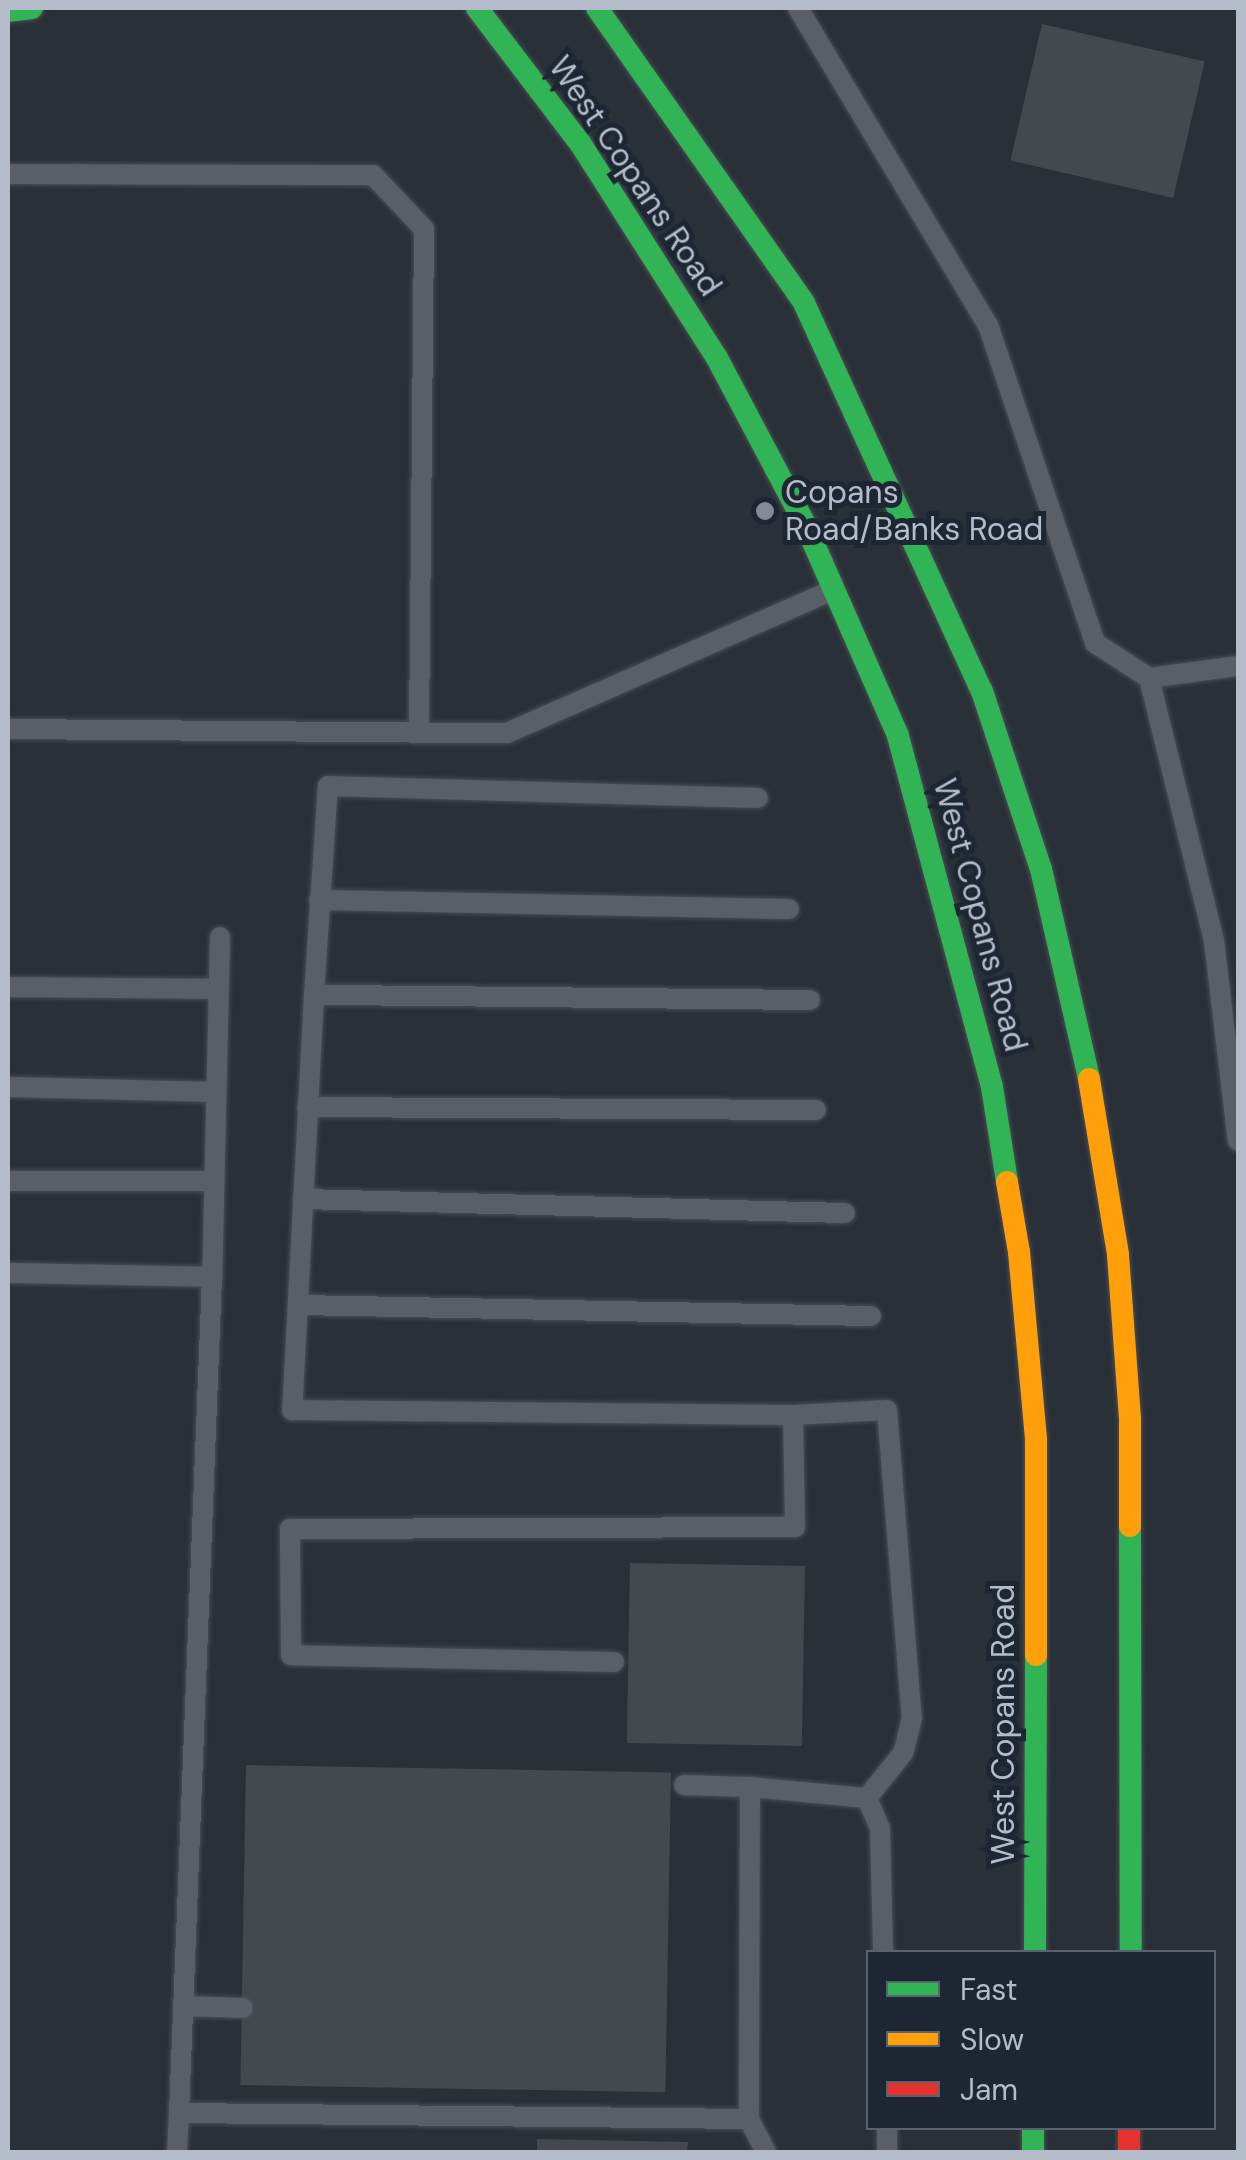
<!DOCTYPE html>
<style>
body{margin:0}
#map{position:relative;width:1246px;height:2160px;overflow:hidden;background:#2a3038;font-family:"DM Sans",sans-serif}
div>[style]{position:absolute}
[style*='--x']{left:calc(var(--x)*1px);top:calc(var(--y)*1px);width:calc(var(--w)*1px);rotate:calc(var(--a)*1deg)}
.building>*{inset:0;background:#444950;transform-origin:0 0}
.roads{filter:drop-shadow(0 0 2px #484c53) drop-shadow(0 0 2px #484c53)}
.lane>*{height:20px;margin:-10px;padding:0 10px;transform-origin:10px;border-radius:10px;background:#5a5e66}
.fast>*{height:22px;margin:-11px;padding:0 11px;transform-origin:11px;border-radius:11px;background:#30b455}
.slow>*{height:22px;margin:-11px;padding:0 11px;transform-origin:11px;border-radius:11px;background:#ff9f0a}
.jam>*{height:22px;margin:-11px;padding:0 11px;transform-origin:11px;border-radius:11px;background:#e5322d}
.dots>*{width:28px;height:28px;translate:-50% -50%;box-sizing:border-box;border:5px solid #1d2633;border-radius:50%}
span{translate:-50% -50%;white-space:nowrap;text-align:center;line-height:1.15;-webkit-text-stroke:10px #1d2633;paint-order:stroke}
.street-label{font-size:32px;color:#b4bcc9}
.poi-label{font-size:32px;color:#b4bcc9}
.left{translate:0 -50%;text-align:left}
.frame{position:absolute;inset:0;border:10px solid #b4bcc9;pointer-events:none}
.legend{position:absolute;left:866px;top:1950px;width:350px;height:180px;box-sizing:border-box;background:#1d2633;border:2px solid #59626f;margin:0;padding:12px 18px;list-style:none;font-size:30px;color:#b4bcc9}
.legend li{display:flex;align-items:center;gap:20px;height:50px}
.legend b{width:50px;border:2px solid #59626f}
</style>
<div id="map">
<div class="building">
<i style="left:1042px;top:24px;width:167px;height:140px;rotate:13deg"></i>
<i style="left:630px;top:1563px;width:175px;height:180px;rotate:1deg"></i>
<i style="left:246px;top:1765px;width:425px;height:320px;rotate:1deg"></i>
<i style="clip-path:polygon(537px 2139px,688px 2142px,687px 2152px,537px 2152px)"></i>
</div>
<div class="roads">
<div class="lane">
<i style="--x:798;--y:8;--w:370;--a:59.1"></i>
<i style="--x:988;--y:325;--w:336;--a:71.4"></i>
<i style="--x:1095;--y:643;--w:64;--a:32.9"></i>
<i style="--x:1149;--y:678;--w:90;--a:-7.7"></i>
<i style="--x:8;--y:174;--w:365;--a:0.2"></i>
<i style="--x:373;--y:175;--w:74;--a:46.6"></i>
<i style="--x:424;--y:229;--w:504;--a:90.57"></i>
<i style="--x:1149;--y:678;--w:271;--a:76.1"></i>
<i style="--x:1214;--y:941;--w:201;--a:83.2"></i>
<i style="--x:8;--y:729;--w:499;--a:0.5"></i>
<i style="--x:507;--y:733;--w:355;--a:-23.7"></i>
<i style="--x:319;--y:900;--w:470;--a:1.1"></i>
<i style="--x:220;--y:937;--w:340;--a:91.3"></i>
<i style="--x:212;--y:1277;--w:837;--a:92.26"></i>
<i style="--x:179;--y:2113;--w:570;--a:0.6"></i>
<i style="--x:749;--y:2119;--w:37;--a:63"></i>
<i style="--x:8;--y:987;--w:211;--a:0.5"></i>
<i style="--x:314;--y:995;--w:209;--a:-86.2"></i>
<i style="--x:328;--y:786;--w:430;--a:1.6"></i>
<i style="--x:810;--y:1000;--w:496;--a:-179.4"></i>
<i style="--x:314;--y:995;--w:416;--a:93"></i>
<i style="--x:292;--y:1410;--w:501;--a:0.57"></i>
<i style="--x:793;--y:1415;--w:94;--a:-3"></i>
<i style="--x:887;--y:1410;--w:309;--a:85.4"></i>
<i style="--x:912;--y:1718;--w:36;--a:104"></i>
<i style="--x:903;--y:1753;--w:58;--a:128.7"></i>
<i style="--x:8;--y:1087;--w:208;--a:1.4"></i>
<i style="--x:307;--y:1107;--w:509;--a:0.34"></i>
<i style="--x:8;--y:1181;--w:206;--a:0"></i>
<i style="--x:303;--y:1199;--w:542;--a:1.48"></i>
<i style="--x:8;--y:1273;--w:204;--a:1.1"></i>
<i style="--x:298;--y:1305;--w:573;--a:1.1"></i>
<i style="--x:614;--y:1662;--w:323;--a:-178.8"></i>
<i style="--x:291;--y:1655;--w:126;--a:-90.5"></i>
<i style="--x:290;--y:1529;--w:505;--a:-0.23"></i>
<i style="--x:795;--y:1527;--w:112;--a:-91"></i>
<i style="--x:684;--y:1785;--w:66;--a:1.7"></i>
<i style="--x:750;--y:1787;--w:332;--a:90.2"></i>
<i style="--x:750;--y:1787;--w:118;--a:5.4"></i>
<i style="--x:867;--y:1798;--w:33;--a:67"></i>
<i style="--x:880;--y:1828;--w:124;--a:88.6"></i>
<i style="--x:183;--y:2006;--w:60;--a:1.9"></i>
<i style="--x:887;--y:2128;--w:24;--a:90"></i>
<i style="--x:177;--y:2152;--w:39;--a:-87"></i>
</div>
<div class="fast">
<i style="--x:477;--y:8;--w:170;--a:52.7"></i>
<i style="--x:580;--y:143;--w:255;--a:57.5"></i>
<i style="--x:717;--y:358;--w:190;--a:62.1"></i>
<i style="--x:806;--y:526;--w:229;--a:66.3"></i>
<i style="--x:898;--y:736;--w:363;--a:75"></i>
<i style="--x:992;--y:1087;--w:96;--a:81"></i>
<i style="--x:597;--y:8;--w:360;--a:54.9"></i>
<i style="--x:804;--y:303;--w:427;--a:65.4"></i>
<i style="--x:982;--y:691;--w:188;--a:71.7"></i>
<i style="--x:1041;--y:869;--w:215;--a:77.1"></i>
<i style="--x:8;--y:11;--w:24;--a:-7"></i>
<i style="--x:1130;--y:1526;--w:426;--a:89.9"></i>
<i style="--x:1035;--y:1952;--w:297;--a:-89.8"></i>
<i style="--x:1033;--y:2128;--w:24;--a:90"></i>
</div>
<div class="slow">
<i style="--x:1089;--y:1079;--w:178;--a:80.6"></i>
<i style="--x:1118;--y:1255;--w:165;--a:85.8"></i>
<i style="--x:1130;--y:1420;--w:106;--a:90"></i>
<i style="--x:1007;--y:1182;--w:71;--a:80.3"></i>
<i style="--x:1019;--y:1252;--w:189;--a:84.8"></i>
<i style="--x:1036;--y:1440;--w:215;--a:90"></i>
</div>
<div class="jam">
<i style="--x:1129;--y:2128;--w:24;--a:90"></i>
</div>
</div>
<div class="dots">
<i style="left:765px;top:511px;background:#848b96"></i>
</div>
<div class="street-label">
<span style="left:635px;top:176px;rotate:56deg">West Copans Road</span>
<span style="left:980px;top:915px;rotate:75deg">West Copans Road</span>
<span style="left:1003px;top:1724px;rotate:-90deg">West Copans Road</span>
</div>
<div class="poi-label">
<span class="left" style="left:785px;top:511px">Copans<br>Road/Banks Road</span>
</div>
<div class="frame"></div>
<ul class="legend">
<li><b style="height:12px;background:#30b455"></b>Fast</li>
<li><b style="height:12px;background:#ff9f0a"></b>Slow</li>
<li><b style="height:12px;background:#e5322d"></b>Jam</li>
</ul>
</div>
